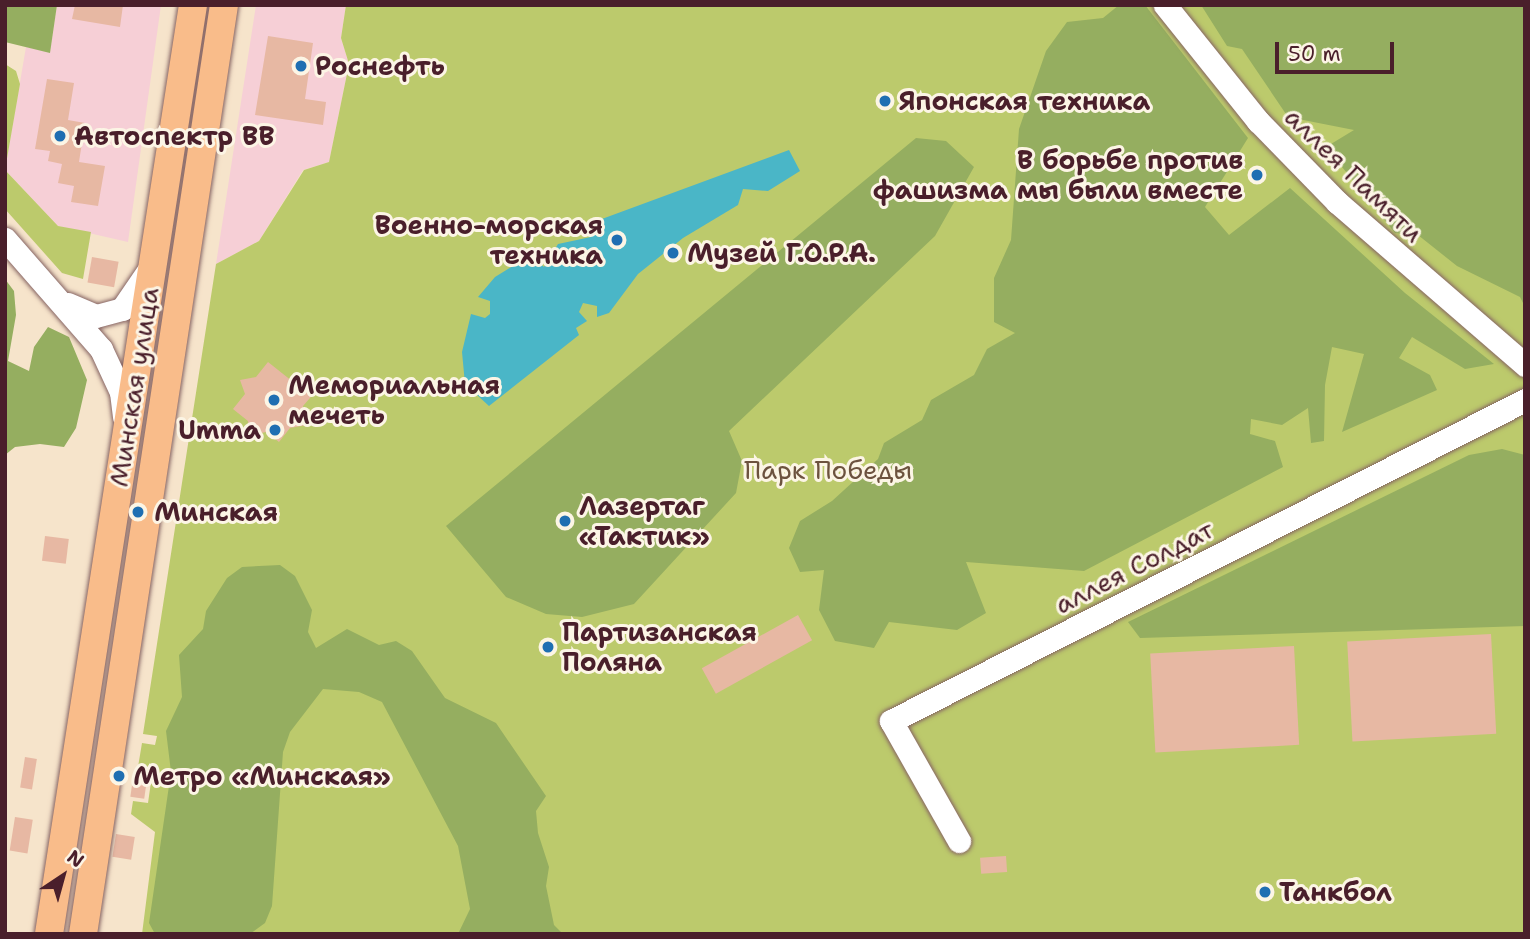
<!DOCTYPE html>
<meta charset="utf-8">
<style>
body{margin:0}
#map{position:relative;width:1530px;height:939px;overflow:hidden;background:#f6e4cb;font-family:"Shantell Sans",sans-serif}
div>[style]{position:absolute}
[style*='--x']{left:calc(var(--x)*1px);top:calc(var(--y)*1px);width:calc(var(--w)*1px);rotate:calc(var(--a)*1deg)}
.built>*{inset:0;background:#f6cfd6}
.green>*{inset:0;background:#bcca6c}
.forest>*{inset:0;background:#95ae60}
.water>*{inset:0;background:#4ab6c7}
.building>*{inset:0;background:#e7b8a3;transform-origin:0 0}
.roads{filter:drop-shadow(0 0 2px #866463) drop-shadow(0 0 2px #866463)}
.minor>*{height:23px;margin:-11.5px;padding:0 11.5px;transform-origin:11.5px;border-radius:11.5px;background:#fff}
.major>*{height:28px;margin:-14px;padding:0 14px;transform-origin:14px;border-radius:14px;background:#f9bc8a}
.dots>*{width:19px;height:19px;translate:-50% -50%;box-sizing:border-box;border:4px solid #fcf5e5;border-radius:50%}
span{translate:-50% -50%;white-space:nowrap;text-align:center;line-height:1.15;-webkit-text-stroke:6px #fcf5e5;paint-order:stroke}
.poi-label{font-size:26px;color:#4a1f2b;font-weight:700}
.left{translate:0 -50%;text-align:left}
.right{translate:-100% -50%;text-align:right}
.street-label{font-size:26px;color:#4a1f2b}
.park-label{font-size:26px;color:#6c523e}
.frame{position:absolute;inset:0;border:7px solid #4a1f2b;pointer-events:none}
.north{position:absolute;left:28px;top:841px;width:70px;height:70px;-webkit-text-stroke:5px #fcf5e5;paint-order:stroke;rotate:36deg;font-size:19px;font-weight:700;line-height:28px;text-align:center;color:#4a1f2b}
.north::after{content:'';display:block;margin:auto;width:24px;height:32px;background:#4a1f2b;clip-path:polygon(50% 0,100% 100%,50% 72%,0 100%)}
.scale{position:absolute;left:1275px;top:42px;width:119px;height:32px;box-sizing:border-box;border:4px solid #4a1f2b;border-top:0;padding-left:9px;font-size:21px;line-height:24px;white-space:nowrap;color:#4a1f2b;-webkit-text-stroke:5px #fcf5e5;paint-order:stroke}
</style>
<div id="map">
<div class="built">
<i style="clip-path:polygon(57px 5px,161px 5px,128px 242px,58px 226px,5px 170px,26px 47px,50px 52px)"></i>
<i style="clip-path:polygon(256px 5px,346px 5px,341px 38px,349px 64px,329px 162px,303px 170px,259px 241px,216px 264px)"></i>
</div>
<div class="green">
<i style="clip-path:polygon(346px 5px,1525px 5px,1525px 934px,142px 934px,155px 832px,131px 814px,133px 801px,148px 803px,152px 775px,137px 773px,142px 743px,155px 745px,157px 736px,143px 734px,216px 264px,259px 241px,304px 170px,329px 162px,349px 64px,341px 38px)"></i>
<i style="clip-path:polygon(5px 64px,16px 71px,20px 84px,5px 170px,58px 226px,91px 232px,83px 279px,62px 273px,5px 209px)"></i>
</div>
<div class="forest">
<i style="clip-path:polygon(5px 5px,57px 5px,50px 53px,5px 42px)"></i>
<i style="clip-path:polygon(1119px 5px,1145px 5px,1248px 138px,1205px 207px,1229px 235px,1290px 188px,1405px 293px,1494px 364px,1465px 369px,1412px 337px,1399px 358px,1430px 375px,1437px 390px,1342px 432px,1364px 354px,1332px 347px,1325px 385px,1324px 441px,1311px 443px,1308px 408px,1282px 425px,1251px 419px,1250px 434px,1275px 441px,1283px 467px,1084px 571px,966px 562px,986px 613px,957px 630px,889px 622px,874px 648px,835px 641px,819px 610px,824px 570px,800px 572px,789px 548px,800px 521px,832px 501px,878px 459px,884px 443px,922px 420px,931px 400px,974px 375px,987px 349px,1015px 333px,994px 322px,994px 278px,1011px 240px,1019px 129px,1046px 51px,1067px 22px,1103px 18px)"></i>
<i style="clip-path:polygon(1201px 5px,1525px 5px,1525px 307px,1520px 297px,1457px 266px,1418px 235px,1395px 233px,1326px 147px,1354px 130px,1288px 117px,1242px 49px,1227px 46px)"></i>
<i style="clip-path:polygon(916px 138px,946px 141px,974px 167px,935px 236px,729px 431px,742px 461px,736px 493px,634px 604px,582px 617px,546px 614px,506px 597px,446px 526px)"></i>
<i style="clip-path:polygon(5px 279px,14px 291px,16px 315px,8px 361px,29px 371px,34px 347px,48px 327px,69px 337px,87px 380px,76px 428px,64px 447px,40px 444px,15px 447px,5px 455px)"></i>
<i style="clip-path:polygon(1502px 449px,1525px 455px,1525px 626px,1140px 638px,1128px 622px,1469px 455px)"></i>
<i style="clip-path:polygon(280px 565px,295px 576px,312px 610px,308px 632px,316px 648px,347px 629px,379px 645px,396px 641px,412px 651px,445px 698px,496px 723px,546px 796px,536px 811px,538px 833px,549px 867px,546px 886px,554px 925px,563px 934px,458px 934px,470px 909px,458px 846px,382px 702px,359px 692px,323px 689px,290px 732px,283px 752px,272px 906px,265px 923px,250px 934px,155px 934px,149px 923px,171px 772px,166px 731px,182px 697px,179px 655px,203px 629px,206px 611px,227px 578px,242px 567px)"></i>
</div>
<div class="water">
<i style="clip-path:polygon(789px 150px,800px 171px,768px 191px,743px 189px,738px 205px,683px 238px,638px 274px,609px 313px,597px 317px,597px 306px,583px 303px,579px 312px,587px 321px,576px 328px,579px 335px,489px 406px,465px 384px,462px 352px,471px 314px,485px 318px,490px 314px,490px 301px,478px 297px,495px 277px,531px 255px,544px 267px,558px 244px,591px 237px,591px 223px)"></i>
</div>
<div class="building">
<i style="clip-path:polygon(75px 5px,123px 5px,120px 27px,72px 19px)"></i>
<i style="clip-path:polygon(268px 36px,313px 43px,305px 99px,326px 102px,323px 125px,255px 115px)"></i>
<i style="clip-path:polygon(47px 79px,74px 83px,68px 120px,85px 123px,79px 162px,105px 166px,98px 206px,71px 202px,74px 186px,58px 183px,62px 164px,48px 161px,50px 151px,35px 149px)"></i>
<i style="left:92px;top:257px;width:27px;height:26px;rotate:10deg"></i>
<i style="clip-path:polygon(268px 362px,297px 385px,316px 391px,303px 406px,307px 425px,290px 428px,279px 442px,266px 432px,249px 436px,248px 421px,233px 409px,245px 394px,240px 380px,256px 377px)"></i>
<i style="left:45px;top:536px;width:24px;height:25px;rotate:7deg"></i>
<i style="left:798px;top:615px;width:29px;height:110px;rotate:61deg"></i>
<i style="left:1491px;top:634px;width:100px;height:144px;rotate:87deg"></i>
<i style="left:1294px;top:646px;width:99px;height:144px;rotate:87deg"></i>
<i style="left:25px;top:757px;width:12px;height:31px;rotate:9deg"></i>
<i style="left:133px;top:778px;width:14px;height:19px;rotate:8deg"></i>
<i style="left:15px;top:817px;width:18px;height:34px;rotate:9deg"></i>
<i style="left:116px;top:834px;width:19px;height:23px;rotate:9deg"></i>
<i style="left:1006px;top:856px;width:16px;height:26px;rotate:86deg"></i>
</div>
<div class="roads">
<div class="minor">
<i style="--x:1165;--y:5;--w:149;--a:51.3"></i>
<i style="--x:1258;--y:121;--w:113;--a:45.7"></i>
<i style="--x:1337;--y:202;--w:249;--a:40.9"></i>
<i style="--x:5;--y:239;--w:146;--a:48.9"></i>
<i style="--x:101;--y:349;--w:47;--a:65.1"></i>
<i style="--x:121;--y:392;--w:25;--a:83"></i>
<i style="--x:68;--y:304;--w:30;--a:23"></i>
<i style="--x:96;--y:316;--w:27;--a:-15"></i>
<i style="--x:122;--y:309;--w:46;--a:-55.6"></i>
<i style="--x:959;--y:841;--w:138;--a:-119.5"></i>
<i style="--x:891;--y:721;--w:711;--a:-26.85"></i>
</div>
<div class="major">
<i style="--x:49;--y:934;--w:940;--a:-81.19"></i>
<i style="--x:83;--y:934;--w:940;--a:-81.37"></i>
</div>
</div>
<div class="dots">
<i style="left:301px;top:66px;background:#1f6fb2"></i>
<i style="left:885px;top:101px;background:#1f6fb2"></i>
<i style="left:60px;top:136px;background:#1f6fb2"></i>
<i style="left:1257px;top:175px;background:#1f6fb2"></i>
<i style="left:617px;top:240px;background:#1f6fb2"></i>
<i style="left:673px;top:253px;background:#1f6fb2"></i>
<i style="left:274px;top:400px;background:#1f6fb2"></i>
<i style="left:275px;top:430px;background:#1f6fb2"></i>
<i style="left:138px;top:512px;background:#1f6fb2"></i>
<i style="left:565px;top:521px;background:#1f6fb2"></i>
<i style="left:548px;top:647px;background:#1f6fb2"></i>
<i style="left:119px;top:776px;background:#1f6fb2"></i>
<i style="left:1265px;top:892px;background:#1f6fb2"></i>
</div>
<div class="poi-label">
<span class="left" style="left:315px;top:66px">Роснефть</span>
<span class="left" style="left:899px;top:101px">Японская техника</span>
<span class="left" style="left:74px;top:136px">Автоспектр ВВ</span>
<span class="right" style="left:1243px;top:175px">В борьбе против<br>фашизма мы были вместе</span>
<span class="right" style="left:603px;top:240px">Военно-морская<br>техника</span>
<span class="left" style="left:687px;top:253px">Музей Г.О.Р.А.</span>
<span class="left" style="left:288px;top:400px">Мемориальная<br>мечеть</span>
<span class="right" style="left:261px;top:430px">Umma</span>
<span class="left" style="left:579px;top:521px">Лазертаг<br>«Тактик»</span>
<span class="left" style="left:154px;top:512px">Минская</span>
<span class="left" style="left:562px;top:647px">Партизанская<br>Поляна</span>
<span class="left" style="left:133px;top:776px">Метро «Минская»</span>
<span class="left" style="left:1279px;top:892px">Танкбол</span>
</div>
<div class="street-label">
<span style="left:1354px;top:175px;rotate:44deg">аллея Памяти</span>
<span style="left:134px;top:387px;rotate:-81deg">Минская улица</span>
<span style="left:1134px;top:567px;rotate:-27deg">аллея Солдат</span>
</div>
<div class="park-label">
<span style="left:828px;top:470px">Парк Победы</span>
</div>
<div class="frame"></div>
<div class="north">N</div>
<div class="scale">50 m</div>
</div>
